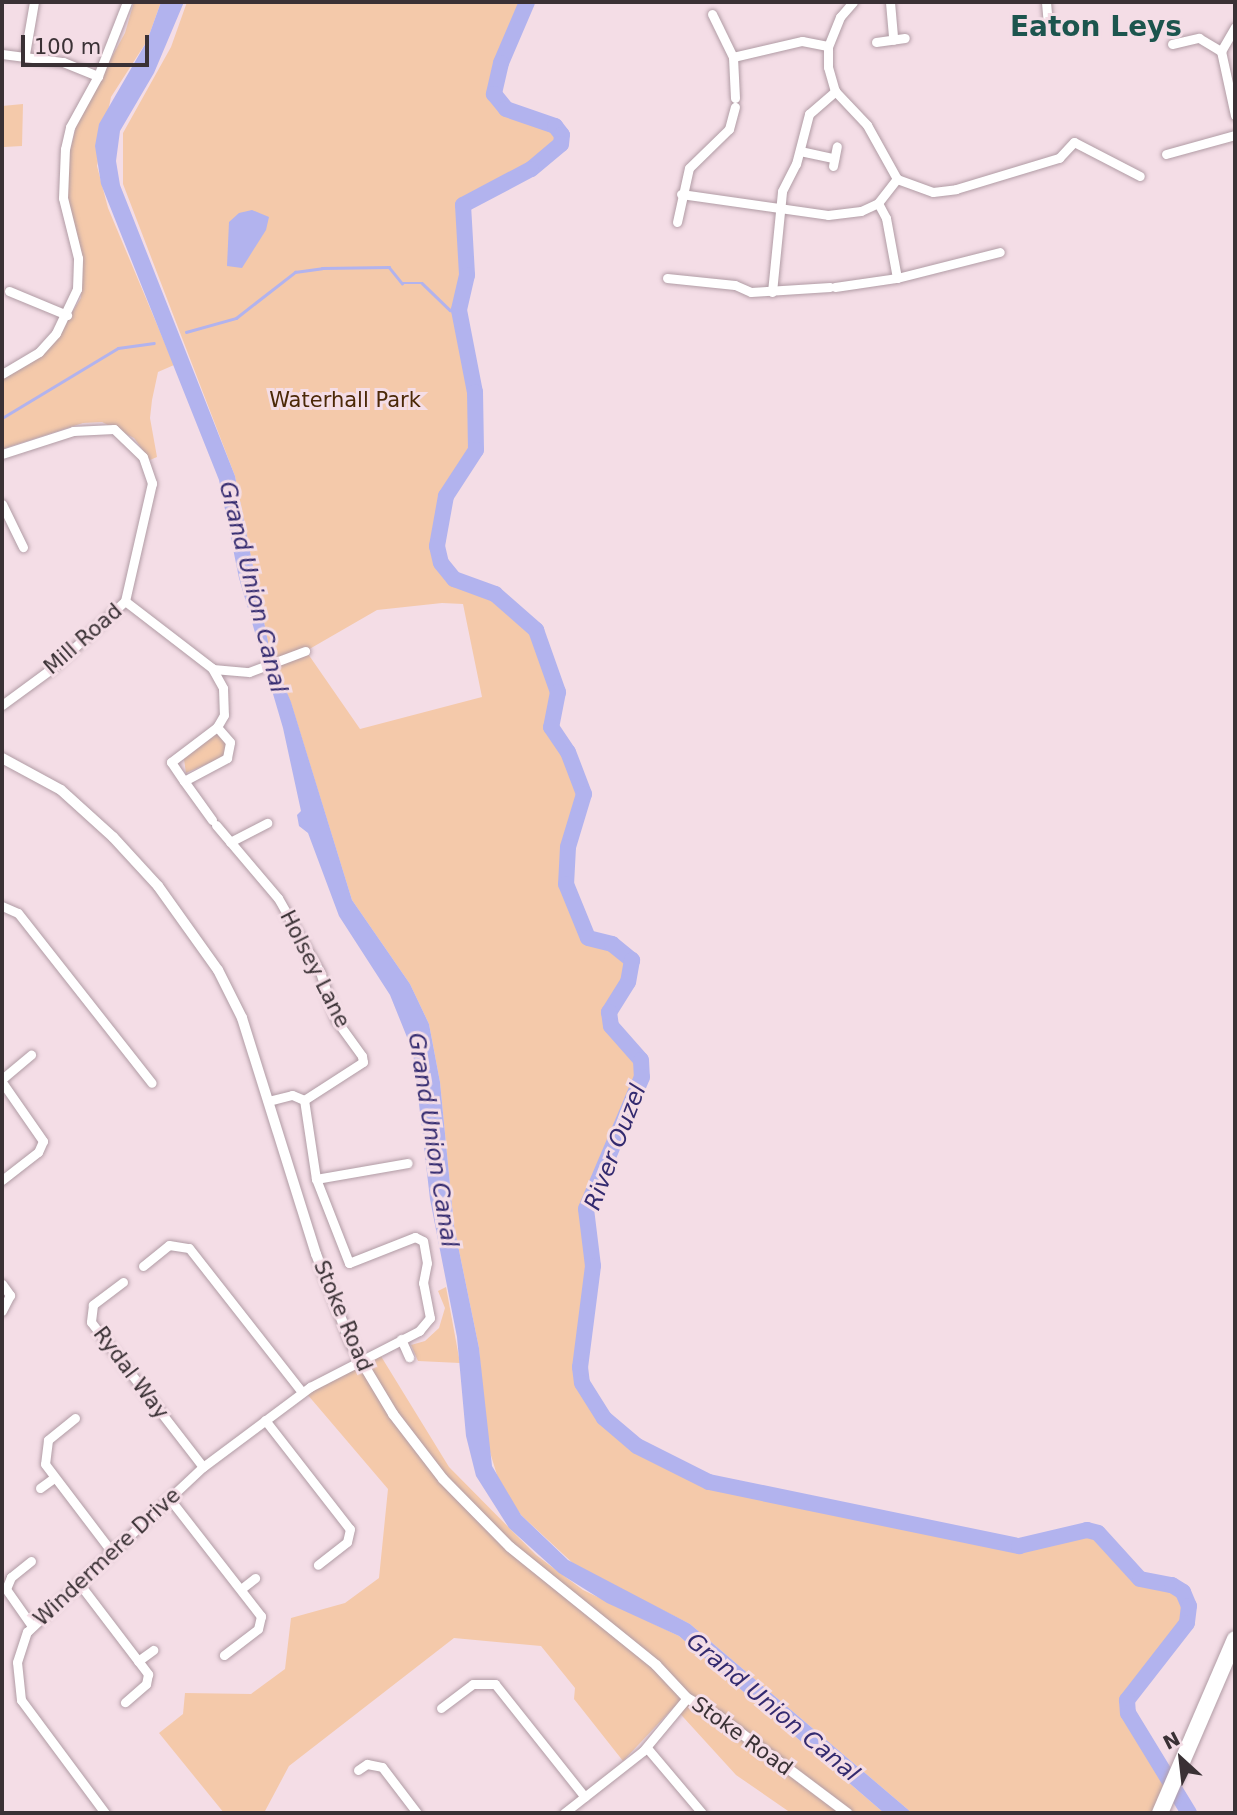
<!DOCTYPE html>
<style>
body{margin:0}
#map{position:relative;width:1237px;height:1815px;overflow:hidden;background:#f4dde6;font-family:"DejaVu Sans",sans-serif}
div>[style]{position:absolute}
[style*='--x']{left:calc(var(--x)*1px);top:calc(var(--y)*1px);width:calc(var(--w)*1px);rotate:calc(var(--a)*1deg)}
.green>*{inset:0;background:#f4c9aa}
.water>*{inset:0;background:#b2b3ee}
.stream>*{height:2.5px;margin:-1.25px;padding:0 1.25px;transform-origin:1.25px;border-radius:1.25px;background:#b2b3ee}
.river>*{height:16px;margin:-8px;padding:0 8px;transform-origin:8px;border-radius:8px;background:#b2b3ee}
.roads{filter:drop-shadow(0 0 2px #b19ca5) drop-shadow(0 0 2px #b19ca5)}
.minor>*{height:9px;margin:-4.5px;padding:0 4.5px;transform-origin:4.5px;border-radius:4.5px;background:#fff}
.tertiary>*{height:10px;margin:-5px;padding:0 5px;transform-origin:5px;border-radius:5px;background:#fff}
.trunk>*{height:16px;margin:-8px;padding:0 8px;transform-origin:8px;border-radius:8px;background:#fff}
span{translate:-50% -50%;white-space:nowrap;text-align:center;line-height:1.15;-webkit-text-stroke:6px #f4dde6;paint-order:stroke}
.park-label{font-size:21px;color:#4b2807}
.street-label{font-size:21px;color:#3a3135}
.water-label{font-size:23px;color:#332a6f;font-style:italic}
.district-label{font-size:28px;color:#1c554e;font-weight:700}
.frame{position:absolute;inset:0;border:4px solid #3a3135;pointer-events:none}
.north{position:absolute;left:1146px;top:1724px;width:70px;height:70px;-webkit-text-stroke:5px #f4dde6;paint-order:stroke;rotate:333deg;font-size:19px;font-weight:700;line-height:28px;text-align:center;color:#3a3135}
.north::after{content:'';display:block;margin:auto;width:24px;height:32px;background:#3a3135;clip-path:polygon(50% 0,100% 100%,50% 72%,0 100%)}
.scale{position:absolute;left:21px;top:35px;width:128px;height:32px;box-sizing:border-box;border:4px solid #3a3135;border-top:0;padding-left:9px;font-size:21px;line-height:24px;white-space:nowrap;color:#3a3135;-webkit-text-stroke:5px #f4dde6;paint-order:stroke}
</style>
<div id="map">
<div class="green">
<i style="clip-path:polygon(134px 2px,161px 2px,147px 41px,111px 97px,97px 166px,108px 208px,174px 365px,158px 372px,152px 400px,150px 418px,157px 457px,150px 460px,134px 438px,102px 422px,83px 423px,2px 449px,2px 378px,60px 332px,81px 298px,82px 254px,67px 194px,68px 159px,78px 119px,125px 33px)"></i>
<i style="clip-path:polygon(evenodd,187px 2px,527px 2px,501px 63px,494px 94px,506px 109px,555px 126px,562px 135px,561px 144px,531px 169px,463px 205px,467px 275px,459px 310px,475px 392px,476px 450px,446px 496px,437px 546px,441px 563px,454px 579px,495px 594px,536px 630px,558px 692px,551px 727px,568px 752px,584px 794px,568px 847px,566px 884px,588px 938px,612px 944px,632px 960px,628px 982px,609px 1012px,611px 1026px,641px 1060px,642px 1077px,586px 1209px,593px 1266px,580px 1367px,592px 1404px,637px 1446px,709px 1482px,1019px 1546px,1087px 1530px,1098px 1533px,1140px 1579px,1172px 1585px,1183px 1592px,1189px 1606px,1187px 1623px,1127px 1700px,1134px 1729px,1170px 1792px,1160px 1813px,912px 1813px,690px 1624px,577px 1567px,521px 1515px,500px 1485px,486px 1439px,479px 1348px,454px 1226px,440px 1082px,429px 1024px,410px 984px,352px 900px,291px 703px,270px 652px,235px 476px,123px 184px,123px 133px,171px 47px,187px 2px,442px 603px,463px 604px,482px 697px,360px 729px,306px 651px,377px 610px,442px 603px)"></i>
<i style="clip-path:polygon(23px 104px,22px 146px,4px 147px,2px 106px)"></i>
<i style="clip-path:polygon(218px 733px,227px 745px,225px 756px,186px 773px,184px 759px)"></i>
<i style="clip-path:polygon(446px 1287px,460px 1363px,418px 1361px,411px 1345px,425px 1341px,439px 1328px,445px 1308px,438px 1291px)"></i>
<i style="clip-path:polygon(379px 1353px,449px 1467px,536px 1555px,583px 1590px,679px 1636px,884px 1813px,791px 1813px,736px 1775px,674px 1707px,623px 1761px,574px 1699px,575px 1688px,541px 1646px,454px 1638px,289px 1766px,264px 1813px,224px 1813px,159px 1733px,183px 1714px,185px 1693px,251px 1694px,285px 1669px,291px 1618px,345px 1603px,379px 1578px,388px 1489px,307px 1394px)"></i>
</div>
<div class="water">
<i style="clip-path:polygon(161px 2px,184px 2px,154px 73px,120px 131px,116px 161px,120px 185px,235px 476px,270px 652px,291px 702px,352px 900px,410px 984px,429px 1024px,440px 1082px,454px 1226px,479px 1348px,492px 1466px,521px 1515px,568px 1560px,690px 1624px,912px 1813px,884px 1813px,679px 1636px,607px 1603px,559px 1573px,509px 1528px,476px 1476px,466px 1436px,457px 1337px,430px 1199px,413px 1052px,390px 995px,339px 916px,308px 833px,299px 826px,297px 815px,301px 811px,283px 728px,239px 578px,219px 480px,101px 184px,95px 146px,99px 124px,147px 41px)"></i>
<i style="clip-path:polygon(252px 210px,269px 217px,266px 230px,242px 268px,227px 266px,229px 222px,239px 213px)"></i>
</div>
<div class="stream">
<i style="--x:186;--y:332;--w:52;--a:-15.6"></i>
<i style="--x:236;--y:318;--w:75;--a:-37.9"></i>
<i style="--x:295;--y:272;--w:27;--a:-8"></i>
<i style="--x:322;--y:268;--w:67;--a:-0.9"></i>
<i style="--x:389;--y:267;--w:21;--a:51"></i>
<i style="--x:402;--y:283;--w:20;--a:0"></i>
<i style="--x:422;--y:283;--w:39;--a:44"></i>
<i style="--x:450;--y:310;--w:13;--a:-29"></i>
<i style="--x:2;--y:418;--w:135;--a:-31.1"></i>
<i style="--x:118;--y:348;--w:36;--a:-8"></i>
</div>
<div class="river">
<i style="--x:527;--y:2;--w:66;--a:113.1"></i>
<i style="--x:501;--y:63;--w:32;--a:103"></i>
<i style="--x:494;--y:94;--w:19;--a:51"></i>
<i style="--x:506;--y:109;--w:52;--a:19.1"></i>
<i style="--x:555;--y:126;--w:11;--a:52"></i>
<i style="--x:562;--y:135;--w:9;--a:96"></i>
<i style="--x:561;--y:144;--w:39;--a:140"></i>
<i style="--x:531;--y:169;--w:77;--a:152.1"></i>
<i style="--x:463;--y:205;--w:70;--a:86.7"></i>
<i style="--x:467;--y:275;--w:36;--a:103"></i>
<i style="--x:459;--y:310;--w:84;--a:79"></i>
<i style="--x:475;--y:392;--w:58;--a:89"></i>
<i style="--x:476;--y:450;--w:55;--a:123.1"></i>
<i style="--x:446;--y:496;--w:51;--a:100.2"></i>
<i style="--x:437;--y:546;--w:17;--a:77"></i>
<i style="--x:441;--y:563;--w:21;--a:51"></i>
<i style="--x:454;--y:579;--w:44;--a:20.1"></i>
<i style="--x:495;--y:594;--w:55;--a:41.3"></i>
<i style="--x:536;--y:630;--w:66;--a:70.5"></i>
<i style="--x:558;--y:692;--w:36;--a:101"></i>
<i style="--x:551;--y:727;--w:30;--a:56"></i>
<i style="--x:568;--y:752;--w:45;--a:69.1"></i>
<i style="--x:584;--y:794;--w:55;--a:106.8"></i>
<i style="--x:568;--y:847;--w:37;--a:93"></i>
<i style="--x:566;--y:884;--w:58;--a:67.8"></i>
<i style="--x:588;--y:938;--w:25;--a:14"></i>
<i style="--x:612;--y:944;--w:26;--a:39"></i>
<i style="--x:632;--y:960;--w:22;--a:100"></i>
<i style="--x:628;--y:982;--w:36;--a:122"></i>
<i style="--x:609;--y:1012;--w:14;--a:82"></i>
<i style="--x:611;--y:1026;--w:45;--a:48.6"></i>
<i style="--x:641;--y:1060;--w:17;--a:87"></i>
<i style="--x:642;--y:1077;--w:143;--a:113"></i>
<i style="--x:586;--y:1209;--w:57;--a:83"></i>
<i style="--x:593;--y:1266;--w:102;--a:97.3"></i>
<i style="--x:580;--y:1367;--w:16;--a:83"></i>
<i style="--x:582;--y:1383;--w:41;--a:57.8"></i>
<i style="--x:604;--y:1418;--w:43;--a:40.3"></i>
<i style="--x:637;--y:1446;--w:80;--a:26.6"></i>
<i style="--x:709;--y:1482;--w:317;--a:11.7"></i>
<i style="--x:1019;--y:1546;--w:70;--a:-13.2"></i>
<i style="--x:1087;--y:1530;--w:11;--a:15"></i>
<i style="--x:1098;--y:1533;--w:62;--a:47.6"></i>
<i style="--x:1140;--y:1579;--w:33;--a:11"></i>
<i style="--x:1172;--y:1585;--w:13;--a:32"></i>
<i style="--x:1183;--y:1592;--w:15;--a:67"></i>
<i style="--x:1189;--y:1606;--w:17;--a:97"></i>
<i style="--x:1187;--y:1623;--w:98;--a:127.9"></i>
<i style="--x:1127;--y:1700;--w:13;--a:86"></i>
<i style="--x:1128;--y:1713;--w:117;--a:58.6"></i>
</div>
<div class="roads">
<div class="minor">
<i style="--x:853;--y:2;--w:20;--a:131"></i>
<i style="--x:840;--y:17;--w:31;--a:112"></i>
<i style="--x:828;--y:46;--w:21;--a:90"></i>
<i style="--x:828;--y:67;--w:25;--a:74"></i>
<i style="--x:835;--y:91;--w:47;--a:46.7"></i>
<i style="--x:867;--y:125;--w:62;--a:60.9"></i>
<i style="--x:897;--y:179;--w:38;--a:20"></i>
<i style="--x:933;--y:192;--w:23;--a:-7"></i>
<i style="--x:956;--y:189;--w:108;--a:-16.8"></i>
<i style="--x:1059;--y:158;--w:22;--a:-47"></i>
<i style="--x:1074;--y:142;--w:74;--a:27.3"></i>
<i style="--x:890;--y:2;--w:38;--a:85"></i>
<i style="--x:1046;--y:2;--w:25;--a:85"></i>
<i style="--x:712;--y:14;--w:48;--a:64"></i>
<i style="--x:733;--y:57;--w:41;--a:87.2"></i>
<i style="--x:1235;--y:27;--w:28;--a:120"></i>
<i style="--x:1221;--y:51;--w:66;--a:77.7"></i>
<i style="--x:876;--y:42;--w:29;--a:-8"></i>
<i style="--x:1172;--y:44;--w:28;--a:-13"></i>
<i style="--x:1199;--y:38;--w:26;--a:31"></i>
<i style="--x:2;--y:54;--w:62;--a:7.5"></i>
<i style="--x:63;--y:62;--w:38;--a:22"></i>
<i style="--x:25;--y:54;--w:53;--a:-80.2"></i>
<i style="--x:733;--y:57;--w:71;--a:-13.1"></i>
<i style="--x:802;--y:41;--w:26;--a:11"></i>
<i style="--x:800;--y:151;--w:35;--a:12"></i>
<i style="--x:1166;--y:154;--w:72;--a:-15.4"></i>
<i style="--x:833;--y:166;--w:20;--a:-79"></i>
<i style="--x:681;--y:194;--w:148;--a:8.1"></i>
<i style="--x:828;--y:215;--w:33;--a:-7"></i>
<i style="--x:861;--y:211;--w:19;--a:-25"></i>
<i style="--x:878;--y:203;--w:31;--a:-52"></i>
<i style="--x:878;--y:203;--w:17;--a:62"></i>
<i style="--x:886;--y:218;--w:61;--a:79.6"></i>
<i style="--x:897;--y:278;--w:106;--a:-14.2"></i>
<i style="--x:677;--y:222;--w:55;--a:-77.5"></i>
<i style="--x:689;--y:168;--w:56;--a:-44.3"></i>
<i style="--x:729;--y:129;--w:23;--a:-75"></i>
<i style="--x:667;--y:278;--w:68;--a:5.9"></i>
<i style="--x:735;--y:285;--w:17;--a:24"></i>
<i style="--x:751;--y:292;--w:79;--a:-3.6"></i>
<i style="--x:835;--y:287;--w:63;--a:-8.3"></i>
<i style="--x:9;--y:291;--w:63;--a:22.5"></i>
<i style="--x:772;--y:292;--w:101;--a:-84.3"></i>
<i style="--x:782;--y:191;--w:30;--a:-63"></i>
<i style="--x:796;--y:164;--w:52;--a:-75.4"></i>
<i style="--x:809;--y:114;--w:35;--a:-41"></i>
<i style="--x:2;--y:374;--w:43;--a:-30.7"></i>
<i style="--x:39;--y:352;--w:25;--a:-48"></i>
<i style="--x:56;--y:333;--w:49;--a:-64.5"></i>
<i style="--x:77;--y:289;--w:31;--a:-88"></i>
<i style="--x:78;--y:258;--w:62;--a:-104"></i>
<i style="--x:63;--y:198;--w:49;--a:-87.7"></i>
<i style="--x:65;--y:149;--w:23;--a:-77"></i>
<i style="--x:70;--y:127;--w:58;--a:-61.2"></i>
<i style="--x:98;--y:76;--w:79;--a:-68.6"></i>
<i style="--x:2;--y:454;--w:75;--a:-17.9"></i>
<i style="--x:73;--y:431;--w:41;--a:-2.8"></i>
<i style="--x:114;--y:429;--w:40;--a:44"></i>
<i style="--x:143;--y:457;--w:28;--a:71"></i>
<i style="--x:152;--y:483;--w:121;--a:102.9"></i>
<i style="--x:125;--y:601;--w:100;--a:137.4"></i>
<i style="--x:51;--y:669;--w:61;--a:143.7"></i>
<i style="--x:2;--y:504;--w:48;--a:64"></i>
<i style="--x:125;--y:601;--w:110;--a:37.6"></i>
<i style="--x:212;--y:668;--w:23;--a:61"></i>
<i style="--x:223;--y:688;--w:27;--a:88"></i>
<i style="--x:224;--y:715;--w:14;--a:120"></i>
<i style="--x:217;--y:727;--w:58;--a:142.7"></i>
<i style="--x:171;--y:762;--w:23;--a:56"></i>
<i style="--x:184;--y:781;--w:49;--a:-28.1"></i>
<i style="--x:227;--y:758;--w:16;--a:-79"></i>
<i style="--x:230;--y:742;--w:20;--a:-131"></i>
<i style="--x:213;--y:669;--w:36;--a:5"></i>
<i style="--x:249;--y:672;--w:60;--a:-20.6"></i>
<i style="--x:184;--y:781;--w:48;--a:54.3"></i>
<i style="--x:216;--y:825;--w:96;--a:49.7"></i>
<i style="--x:278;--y:898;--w:85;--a:60.4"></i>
<i style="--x:320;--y:972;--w:51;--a:71.6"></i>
<i style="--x:336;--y:1020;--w:44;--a:54.2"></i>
<i style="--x:362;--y:1056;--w:6;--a:81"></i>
<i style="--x:363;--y:1062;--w:70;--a:147.2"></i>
<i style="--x:230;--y:842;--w:42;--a:-27.2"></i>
<i style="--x:2;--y:906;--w:17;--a:24"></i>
<i style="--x:18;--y:913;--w:216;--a:51.8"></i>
<i style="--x:2;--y:1079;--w:38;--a:-40"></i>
<i style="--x:2;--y:1082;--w:72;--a:55.2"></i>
<i style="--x:43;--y:1141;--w:12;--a:114"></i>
<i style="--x:38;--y:1152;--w:46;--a:142.1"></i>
<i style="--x:316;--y:1179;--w:93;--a:-9.9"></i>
<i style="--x:143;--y:1266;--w:33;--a:-39"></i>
<i style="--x:169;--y:1245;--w:20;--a:9"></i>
<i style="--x:189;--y:1248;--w:183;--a:51.9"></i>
<i style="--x:123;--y:1282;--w:38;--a:143"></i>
<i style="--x:93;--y:1305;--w:17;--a:97"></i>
<i style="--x:91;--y:1322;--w:183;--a:52.3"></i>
<i style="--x:2;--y:1284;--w:14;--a:54"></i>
<i style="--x:10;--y:1295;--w:18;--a:117"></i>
<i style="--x:401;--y:1339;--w:20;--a:66"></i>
<i style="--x:75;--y:1418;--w:35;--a:141"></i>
<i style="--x:48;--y:1440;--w:24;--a:97"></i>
<i style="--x:45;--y:1464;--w:109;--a:52.8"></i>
<i style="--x:265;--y:1420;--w:138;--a:52.1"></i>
<i style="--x:350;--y:1529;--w:13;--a:103"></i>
<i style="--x:347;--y:1542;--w:37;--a:142"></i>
<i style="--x:40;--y:1488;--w:17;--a:-36"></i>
<i style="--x:169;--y:1498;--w:150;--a:52.1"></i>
<i style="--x:261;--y:1616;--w:13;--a:103"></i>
<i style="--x:258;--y:1629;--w:43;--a:142.6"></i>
<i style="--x:31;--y:1561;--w:26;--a:141"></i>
<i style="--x:11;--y:1577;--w:13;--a:113"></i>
<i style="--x:6;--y:1589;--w:45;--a:54.9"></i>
<i style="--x:78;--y:1582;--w:116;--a:52.7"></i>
<i style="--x:148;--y:1674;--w:10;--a:101"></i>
<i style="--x:146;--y:1684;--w:28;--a:139"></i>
<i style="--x:241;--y:1589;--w:18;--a:-38"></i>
<i style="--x:138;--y:1661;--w:19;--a:-36"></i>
<i style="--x:441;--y:1708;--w:40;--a:-37"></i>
<i style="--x:473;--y:1684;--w:22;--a:0"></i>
<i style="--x:495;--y:1684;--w:144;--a:51.5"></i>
<i style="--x:647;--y:1748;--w:85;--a:49.8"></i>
<i style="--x:358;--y:1770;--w:11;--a:-34"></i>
<i style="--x:367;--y:1764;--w:15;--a:11"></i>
<i style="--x:382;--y:1767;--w:58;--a:52.7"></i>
<i style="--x:105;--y:1813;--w:141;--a:-126.6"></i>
<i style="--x:21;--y:1700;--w:38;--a:-96"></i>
<i style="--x:17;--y:1662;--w:32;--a:-72"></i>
<i style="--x:27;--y:1632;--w:241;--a:-43.2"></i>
<i style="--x:203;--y:1467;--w:134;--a:-36.8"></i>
<i style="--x:310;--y:1387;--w:123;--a:-27.2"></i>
<i style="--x:419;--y:1331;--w:17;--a:-50"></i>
<i style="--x:430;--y:1318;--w:36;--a:-101"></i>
<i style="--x:423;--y:1283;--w:20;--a:-79"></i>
<i style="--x:427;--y:1263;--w:22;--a:-100"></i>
<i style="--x:423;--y:1241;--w:9;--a:-153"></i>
<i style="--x:415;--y:1237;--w:71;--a:158.5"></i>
<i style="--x:349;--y:1263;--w:90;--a:-111.4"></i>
<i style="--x:316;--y:1179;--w:80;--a:-98.6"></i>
<i style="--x:304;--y:1100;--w:13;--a:-157"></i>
<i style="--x:292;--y:1095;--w:25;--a:166"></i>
<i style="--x:564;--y:1813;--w:100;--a:-38.1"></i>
<i style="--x:643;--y:1751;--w:69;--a:-50.3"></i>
</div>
<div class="tertiary">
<i style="--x:2;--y:758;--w:67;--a:28.5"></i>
<i style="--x:61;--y:790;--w:70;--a:42.1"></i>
<i style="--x:113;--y:837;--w:67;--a:47.4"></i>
<i style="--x:158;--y:886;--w:103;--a:54.5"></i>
<i style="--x:218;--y:970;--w:54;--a:63.4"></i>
<i style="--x:242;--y:1018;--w:247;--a:72.6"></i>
<i style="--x:316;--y:1254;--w:97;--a:68.7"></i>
<i style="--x:351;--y:1344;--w:82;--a:59"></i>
<i style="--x:393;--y:1414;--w:82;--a:52.4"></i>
<i style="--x:443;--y:1479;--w:95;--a:45.4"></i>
<i style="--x:510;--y:1547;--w:188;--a:38.9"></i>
<i style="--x:656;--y:1665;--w:45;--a:46.8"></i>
<i style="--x:687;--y:1698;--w:34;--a:30"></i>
<i style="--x:717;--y:1715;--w:163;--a:37"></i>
</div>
<div class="trunk">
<i style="--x:1160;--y:1813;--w:189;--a:-66.7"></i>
</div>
</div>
<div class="park-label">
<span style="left:345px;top:400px">Waterhall Park</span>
</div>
<div class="street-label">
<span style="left:83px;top:639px;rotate:-41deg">Mill Road</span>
<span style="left:315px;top:969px;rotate:63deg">Holsey Lane</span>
<span style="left:343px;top:1316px;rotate:67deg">Stoke Road</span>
<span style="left:131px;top:1373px;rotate:53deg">Rydal Way</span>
<span style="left:107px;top:1557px;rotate:-43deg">Windermere Drive</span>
<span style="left:742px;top:1736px;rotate:36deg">Stoke Road</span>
</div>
<div class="water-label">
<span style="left:253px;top:587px;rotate:76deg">Grand Union Canal</span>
<span style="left:433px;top:1140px;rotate:81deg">Grand Union Canal</span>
<span style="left:615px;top:1147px;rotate:-69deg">River Ouzel</span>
<span style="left:773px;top:1707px;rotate:40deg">Grand Union Canal</span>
</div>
<div class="district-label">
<span style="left:1096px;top:27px">Eaton Leys</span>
</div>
<div class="frame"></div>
<div class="north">N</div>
<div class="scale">100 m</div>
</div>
